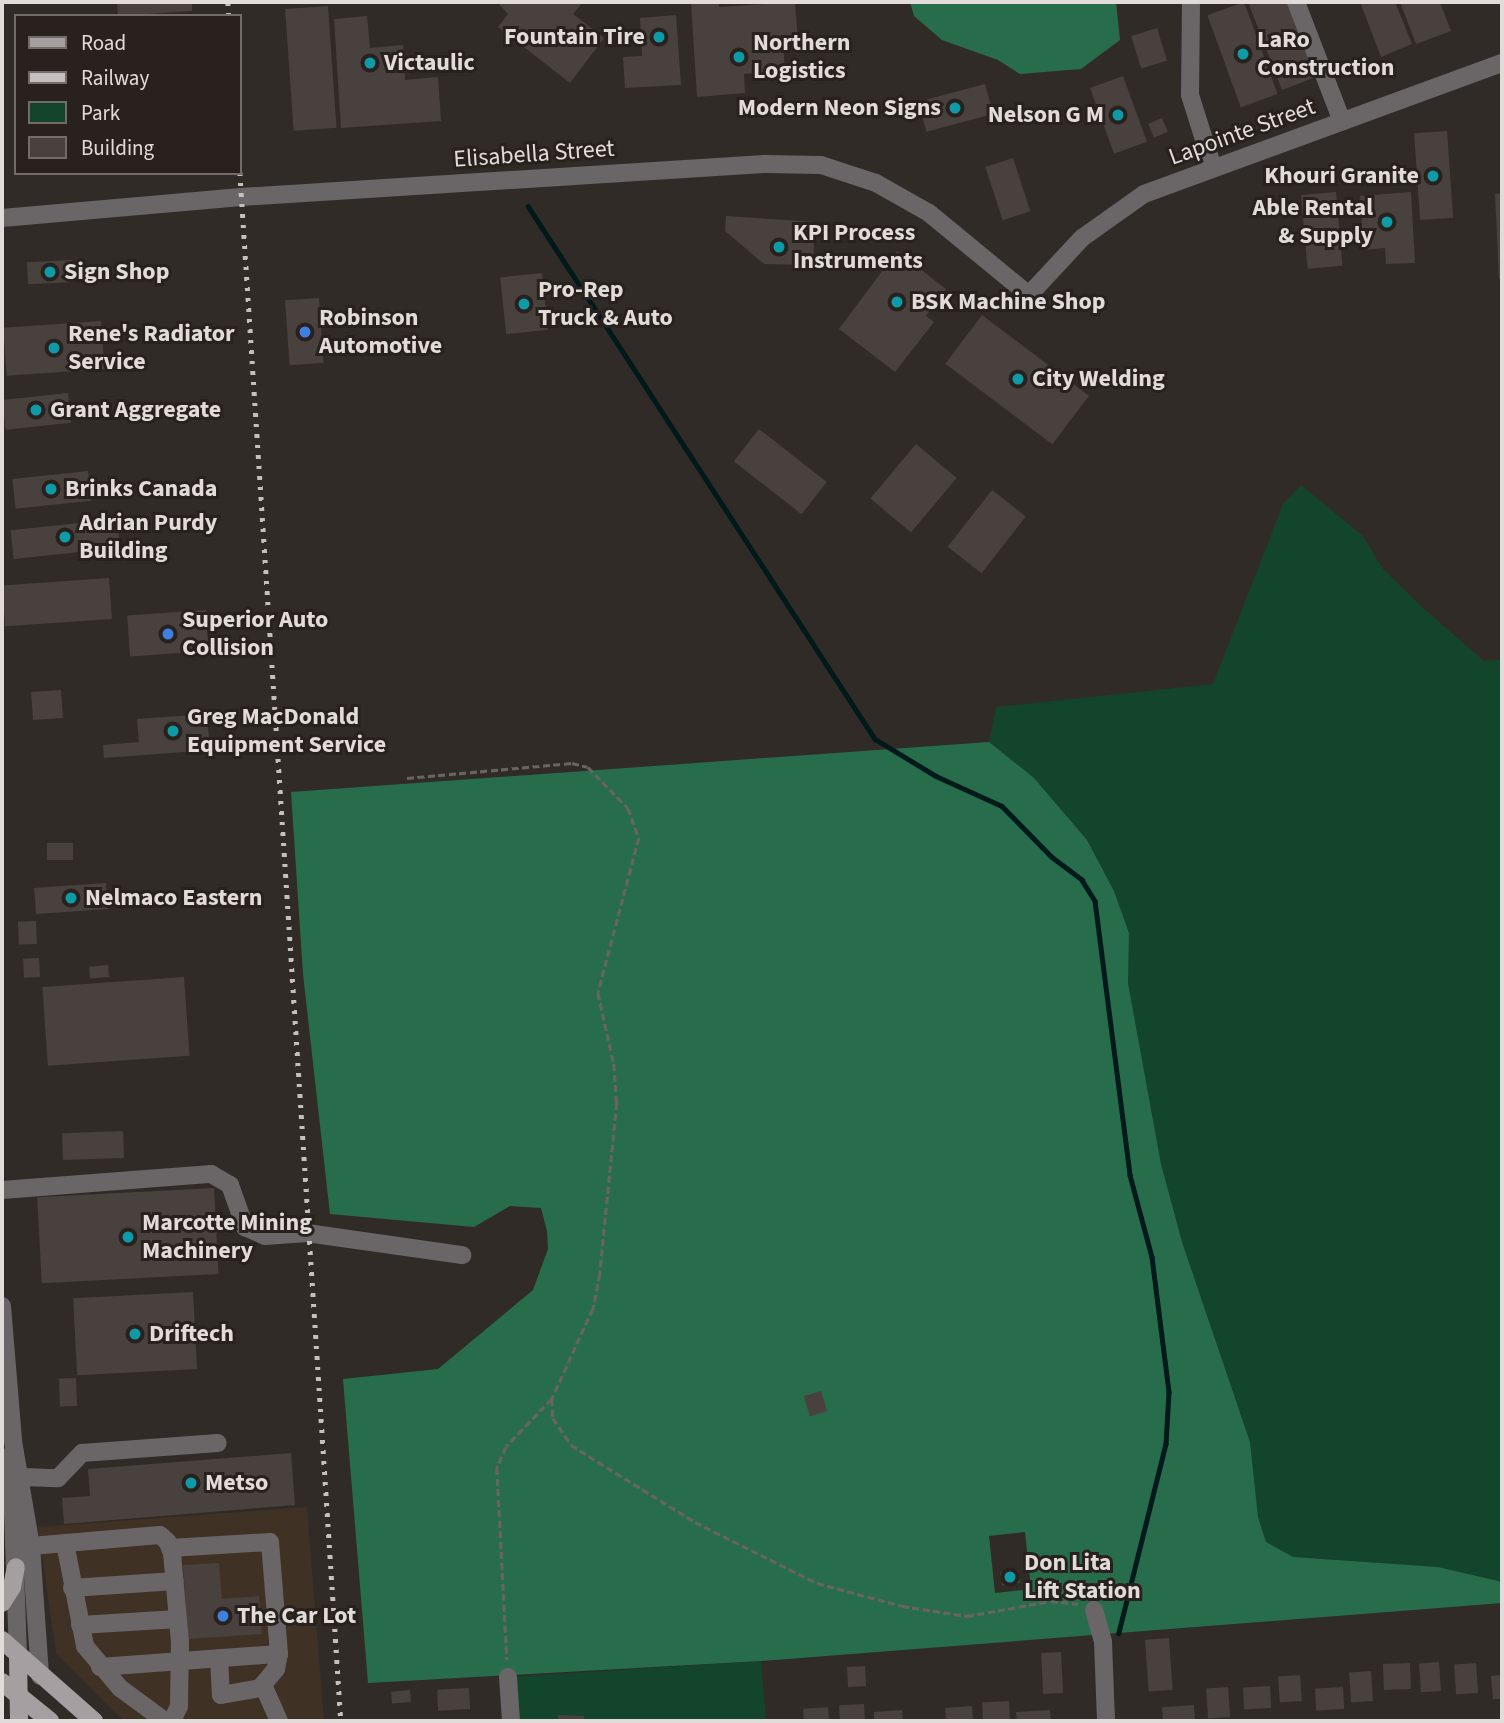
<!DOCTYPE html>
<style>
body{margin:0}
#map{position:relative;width:1504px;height:1723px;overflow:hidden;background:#312b27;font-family:"Source Sans 3",sans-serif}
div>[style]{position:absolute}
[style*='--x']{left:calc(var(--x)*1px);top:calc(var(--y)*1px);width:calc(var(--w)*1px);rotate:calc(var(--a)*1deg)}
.commercial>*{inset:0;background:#3f3124}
.green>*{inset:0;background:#13442c}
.forest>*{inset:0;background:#286d4b}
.stream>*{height:4.5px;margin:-2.25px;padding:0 2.25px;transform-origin:2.25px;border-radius:2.25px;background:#00191a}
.building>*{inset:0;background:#48413d;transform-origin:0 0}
.path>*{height:2.5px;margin-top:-1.25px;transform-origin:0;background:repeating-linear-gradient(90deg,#6a6461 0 7px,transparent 0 10.5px)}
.minor>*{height:18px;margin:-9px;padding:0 9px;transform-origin:9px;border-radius:9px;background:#6a6668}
.major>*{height:18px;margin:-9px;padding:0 9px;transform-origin:9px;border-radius:9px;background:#a69fa2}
.rail>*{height:4.5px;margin-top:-2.25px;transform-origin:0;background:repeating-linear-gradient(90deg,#c5c0be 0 3.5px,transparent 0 10.5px)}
.dots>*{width:19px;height:19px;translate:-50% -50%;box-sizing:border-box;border:4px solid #28211e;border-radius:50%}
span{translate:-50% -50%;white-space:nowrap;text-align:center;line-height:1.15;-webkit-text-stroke:6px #28211e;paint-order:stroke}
.poi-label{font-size:24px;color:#e1dcda;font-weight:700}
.right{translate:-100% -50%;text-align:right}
.left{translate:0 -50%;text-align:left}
.street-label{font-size:24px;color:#e1dcda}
.frame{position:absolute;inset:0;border:4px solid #e1dcda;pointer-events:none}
.legend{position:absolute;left:14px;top:14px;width:228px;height:161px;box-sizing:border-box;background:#28211e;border:2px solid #726c69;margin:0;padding:9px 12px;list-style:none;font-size:21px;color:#e1dcda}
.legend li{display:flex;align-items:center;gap:14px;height:35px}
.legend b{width:35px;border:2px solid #726c69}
</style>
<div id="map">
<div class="commercial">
<i style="clip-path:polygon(307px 1507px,324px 1721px,124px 1721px,56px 1653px,38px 1527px)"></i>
</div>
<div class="green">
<i style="clip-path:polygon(1301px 485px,1362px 535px,1383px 569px,1423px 608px,1484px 661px,1502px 659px,1502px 1583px,1438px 1567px,1292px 1557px,1266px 1542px,1258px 1517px,1250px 1442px,1182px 1242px,1161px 1164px,1128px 983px,1129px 933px,1114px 891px,1087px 840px,1034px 778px,989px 742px,996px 707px,1213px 684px,1283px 504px)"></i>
<i style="clip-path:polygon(761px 1661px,766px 1721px,510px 1721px,507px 1677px)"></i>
</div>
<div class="forest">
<i style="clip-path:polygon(910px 2px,1116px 2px,1120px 40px,1081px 69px,1020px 74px,998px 60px,942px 40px,914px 16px)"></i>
<i style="clip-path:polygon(evenodd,989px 742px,1034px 778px,1087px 840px,1114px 891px,1129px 933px,1128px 983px,1161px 1164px,1182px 1242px,1250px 1442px,1258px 1517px,1266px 1542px,1293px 1557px,1438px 1567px,1498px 1581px,1502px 1583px,1502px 1603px,761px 1661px,368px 1683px,343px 1379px,438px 1369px,533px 1290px,548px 1249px,547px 1231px,541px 1208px,510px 1206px,474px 1227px,330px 1214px,303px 974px,291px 792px,989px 742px,1025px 1532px,1031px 1589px,995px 1593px,989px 1536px,1025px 1532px)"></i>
</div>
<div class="stream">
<i style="--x:528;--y:206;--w:636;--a:56.93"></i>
<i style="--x:875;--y:739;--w:71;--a:31.2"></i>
<i style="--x:936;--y:776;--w:72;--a:24.4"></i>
<i style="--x:1002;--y:806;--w:71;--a:45.6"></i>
<i style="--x:1052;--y:857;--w:38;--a:37"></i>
<i style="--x:1082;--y:880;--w:25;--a:58"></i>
<i style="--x:1095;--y:901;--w:276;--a:82.7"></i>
<i style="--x:1130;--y:1175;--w:85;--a:75"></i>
<i style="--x:1152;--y:1257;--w:136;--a:82.8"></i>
<i style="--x:1169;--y:1392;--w:52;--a:93.3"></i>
<i style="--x:1166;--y:1444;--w:195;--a:104"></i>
</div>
<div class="building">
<i style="clip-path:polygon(117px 2px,192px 2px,192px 11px,118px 16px)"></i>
<i style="clip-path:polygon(497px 2px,583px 2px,573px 14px,604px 38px,570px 83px,498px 27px,508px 14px)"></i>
<i style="clip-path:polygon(691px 2px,719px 2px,719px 7px,795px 2px,798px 41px,783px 42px,785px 71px,744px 74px,745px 93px,697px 97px)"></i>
<i style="left:1244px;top:2px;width:98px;height:39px;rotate:70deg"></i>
<i style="clip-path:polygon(1248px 2px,1288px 2px,1316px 77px,1282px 90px)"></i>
<i style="clip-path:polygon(1360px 2px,1395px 2px,1412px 44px,1381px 57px)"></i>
<i style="clip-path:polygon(1400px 2px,1440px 2px,1451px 31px,1416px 44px)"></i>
<i style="left:328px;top:6px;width:122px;height:43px;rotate:86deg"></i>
<i style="clip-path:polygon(676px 15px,681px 85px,625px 88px,623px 57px,642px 56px,640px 18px)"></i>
<i style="clip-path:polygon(367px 16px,370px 48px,403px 45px,405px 80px,438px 77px,441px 121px,341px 128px,334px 19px)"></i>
<i style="left:1157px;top:28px;width:34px;height:27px;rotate:73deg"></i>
<i style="left:1123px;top:76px;width:70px;height:35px;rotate:70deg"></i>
<i style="left:985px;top:84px;width:31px;height:69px;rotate:75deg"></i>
<i style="left:1162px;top:118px;width:15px;height:15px;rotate:67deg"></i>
<i style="left:1447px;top:131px;width:87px;height:33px;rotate:86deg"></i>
<i style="left:1013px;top:158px;width:56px;height:29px;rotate:72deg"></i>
<i style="left:1336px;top:192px;width:74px;height:35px;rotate:85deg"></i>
<i style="clip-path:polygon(1411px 192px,1415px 263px,1386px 264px,1385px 248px,1363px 250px,1360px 196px)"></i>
<i style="clip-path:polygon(1502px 193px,1502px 279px,1499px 279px,1495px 194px)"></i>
<i style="clip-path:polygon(726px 216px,815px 222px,813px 265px,764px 264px,725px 231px)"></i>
<i style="clip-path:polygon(897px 251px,946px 289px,926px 316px,934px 322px,895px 372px,839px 329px)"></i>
<i style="left:72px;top:260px;width:22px;height:45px;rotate:87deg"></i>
<i style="left:542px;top:273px;width:57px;height:42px;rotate:84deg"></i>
<i style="left:319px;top:298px;width:65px;height:34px;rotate:86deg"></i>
<i style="left:982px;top:315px;width:134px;height:61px;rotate:37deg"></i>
<i style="left:101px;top:321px;width:48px;height:98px;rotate:86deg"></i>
<i style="left:68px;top:393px;width:30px;height:66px;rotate:84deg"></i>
<i style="left:759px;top:429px;width:86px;height:41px;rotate:38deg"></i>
<i style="left:916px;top:444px;width:53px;height:71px;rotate:40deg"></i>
<i style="left:88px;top:471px;width:30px;height:76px;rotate:84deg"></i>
<i style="left:992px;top:490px;width:43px;height:72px;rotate:38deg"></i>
<i style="left:117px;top:519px;width:29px;height:107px;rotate:84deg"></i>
<i style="left:109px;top:578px;width:41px;height:107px;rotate:86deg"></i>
<i style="left:206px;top:610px;width:41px;height:79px;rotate:86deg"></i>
<i style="left:61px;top:690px;width:28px;height:30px;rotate:86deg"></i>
<i style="clip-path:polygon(207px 714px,210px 750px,104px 758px,103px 745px,139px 742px,137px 719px)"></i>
<i style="left:73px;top:843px;width:17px;height:26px;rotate:90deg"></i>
<i style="left:106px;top:883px;width:26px;height:72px;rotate:86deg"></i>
<i style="left:36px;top:921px;width:23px;height:18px;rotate:88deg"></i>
<i style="left:39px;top:958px;width:19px;height:16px;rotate:87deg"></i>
<i style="left:108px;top:965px;width:12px;height:19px;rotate:85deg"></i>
<i style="left:184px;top:977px;width:79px;height:142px;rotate:86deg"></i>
<i style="left:123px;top:1131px;width:27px;height:61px;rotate:88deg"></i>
<i style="left:214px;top:1188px;width:86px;height:177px;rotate:87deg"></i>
<i style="left:193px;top:1292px;width:77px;height:120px;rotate:87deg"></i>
<i style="left:76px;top:1378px;width:28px;height:17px;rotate:88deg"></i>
<i style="left:821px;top:1391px;width:21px;height:18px;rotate:73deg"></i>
<i style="clip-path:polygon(291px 1453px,295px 1505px,64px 1524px,62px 1498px,90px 1496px,88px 1469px)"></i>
<i style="clip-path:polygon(219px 1563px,222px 1599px,259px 1596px,262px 1634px,188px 1639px,183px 1565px)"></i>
<i style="left:1018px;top:1570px;width:13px;height:18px;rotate:81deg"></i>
<i style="left:1169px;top:1638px;width:52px;height:24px;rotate:86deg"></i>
<i style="left:1061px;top:1652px;width:41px;height:20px;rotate:87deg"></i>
<i style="left:1439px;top:1662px;width:29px;height:20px;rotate:86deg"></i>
<i style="left:1410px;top:1663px;width:26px;height:27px;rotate:88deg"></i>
<i style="left:1476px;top:1663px;width:30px;height:22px;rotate:86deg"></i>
<i style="left:865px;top:1666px;width:20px;height:18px;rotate:87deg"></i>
<i style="left:1371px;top:1671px;width:30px;height:22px;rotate:86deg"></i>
<i style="left:1300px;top:1675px;width:26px;height:22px;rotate:86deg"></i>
<i style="clip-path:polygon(1502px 1675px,1502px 1699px,1493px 1699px,1491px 1676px)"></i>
<i style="left:1270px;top:1686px;width:22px;height:27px;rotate:87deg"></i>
<i style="left:1228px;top:1687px;width:30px;height:22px;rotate:86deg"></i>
<i style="left:1343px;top:1687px;width:22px;height:28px;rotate:87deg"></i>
<i style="left:469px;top:1688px;width:21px;height:32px;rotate:87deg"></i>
<i style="left:410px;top:1690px;width:12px;height:19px;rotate:85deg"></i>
<i style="left:1009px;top:1701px;width:20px;height:27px;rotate:87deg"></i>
<i style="left:864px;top:1704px;width:17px;height:25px;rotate:87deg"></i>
<i style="left:1194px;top:1705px;width:16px;height:32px;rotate:86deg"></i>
<i style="left:972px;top:1706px;width:15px;height:27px;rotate:86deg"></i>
<i style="left:828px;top:1707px;width:14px;height:25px;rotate:86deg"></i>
<i style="clip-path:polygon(902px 1710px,903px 1721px,874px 1721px,874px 1712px)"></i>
<i style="clip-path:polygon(1050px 1710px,1051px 1721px,1017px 1721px,1016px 1712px)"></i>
<i style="clip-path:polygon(558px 1715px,584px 1716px,584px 1721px,558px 1721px)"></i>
</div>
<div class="path">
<i style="--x:407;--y:778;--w:166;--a:-5.2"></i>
<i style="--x:572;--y:763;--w:16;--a:14"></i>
<i style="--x:588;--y:767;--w:57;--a:45.7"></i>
<i style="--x:628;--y:808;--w:32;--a:70"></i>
<i style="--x:639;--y:838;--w:160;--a:104.8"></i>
<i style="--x:598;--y:993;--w:73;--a:77.3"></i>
<i style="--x:614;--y:1064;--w:39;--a:86"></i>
<i style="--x:617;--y:1103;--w:172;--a:95.7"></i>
<i style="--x:600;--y:1274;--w:36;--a:101"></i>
<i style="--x:593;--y:1309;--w:99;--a:114.5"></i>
<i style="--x:552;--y:1399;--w:66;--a:133.8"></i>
<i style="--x:506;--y:1447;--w:23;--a:113"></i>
<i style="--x:497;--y:1468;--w:192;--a:87"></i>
<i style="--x:552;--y:1399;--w:19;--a:87"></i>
<i style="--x:553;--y:1418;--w:32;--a:56"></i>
<i style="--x:571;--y:1445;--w:146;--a:31.8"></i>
<i style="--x:695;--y:1522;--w:136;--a:26.6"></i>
<i style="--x:817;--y:1583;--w:88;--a:15.1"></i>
<i style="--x:902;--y:1606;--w:66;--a:8.7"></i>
<i style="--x:967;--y:1616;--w:85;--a:-10.1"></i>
<i style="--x:1051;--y:1601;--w:27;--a:6"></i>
</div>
<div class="minor">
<i style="--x:1191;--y:2;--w:93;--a:90.6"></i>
<i style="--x:1190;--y:95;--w:77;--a:72.5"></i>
<i style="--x:1296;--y:2;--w:128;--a:68.9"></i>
<i style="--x:2;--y:218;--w:240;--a:-5"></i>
<i style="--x:241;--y:197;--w:524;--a:-3.61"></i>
<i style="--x:764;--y:164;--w:57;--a:1"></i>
<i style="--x:821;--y:165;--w:58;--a:18.1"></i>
<i style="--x:876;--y:183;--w:61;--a:29.5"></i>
<i style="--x:929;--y:213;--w:129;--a:39.4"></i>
<i style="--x:1029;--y:295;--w:78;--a:-47.1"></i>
<i style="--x:1082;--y:238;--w:76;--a:-35.4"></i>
<i style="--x:1144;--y:194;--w:381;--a:-20.1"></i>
<i style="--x:2;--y:1190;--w:210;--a:-4.4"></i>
<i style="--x:211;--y:1174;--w:22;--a:30"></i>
<i style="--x:230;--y:1185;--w:45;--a:70.3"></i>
<i style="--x:245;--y:1227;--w:22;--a:24"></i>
<i style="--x:265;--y:1236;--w:42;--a:-4.1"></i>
<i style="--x:307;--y:1233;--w:157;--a:8.1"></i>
<i style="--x:2;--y:1306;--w:135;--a:85.3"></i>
<i style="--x:13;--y:1441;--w:107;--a:80.3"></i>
<i style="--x:31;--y:1546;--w:130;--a:86"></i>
<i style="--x:11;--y:1455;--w:200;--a:88"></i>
<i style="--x:22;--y:1477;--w:36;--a:2"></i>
<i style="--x:58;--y:1478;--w:35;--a:-46"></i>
<i style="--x:82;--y:1453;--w:136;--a:-4.2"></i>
<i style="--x:65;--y:1543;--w:105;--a:79"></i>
<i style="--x:85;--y:1646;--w:55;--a:50.2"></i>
<i style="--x:120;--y:1688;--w:56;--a:36.3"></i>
<i style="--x:31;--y:1546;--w:129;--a:-4.9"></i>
<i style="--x:160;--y:1535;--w:9;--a:41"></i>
<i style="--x:167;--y:1541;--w:13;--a:67"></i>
<i style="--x:172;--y:1553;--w:89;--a:84.9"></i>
<i style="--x:180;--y:1642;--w:64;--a:90.9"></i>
<i style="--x:179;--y:1706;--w:17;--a:115"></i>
<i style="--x:72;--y:1588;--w:103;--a:-3.9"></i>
<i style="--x:1094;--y:1610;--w:33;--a:74"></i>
<i style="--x:1103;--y:1642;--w:79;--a:87.8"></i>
<i style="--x:80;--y:1625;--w:98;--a:-3.5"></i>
<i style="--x:219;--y:1658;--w:37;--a:87"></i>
<i style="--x:221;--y:1695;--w:40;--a:-10"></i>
<i style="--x:260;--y:1688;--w:25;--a:-50"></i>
<i style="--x:276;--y:1669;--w:15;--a:-79"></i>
<i style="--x:100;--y:1667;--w:179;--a:-4.2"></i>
<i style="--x:279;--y:1654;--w:112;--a:-94.6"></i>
<i style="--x:270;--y:1542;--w:100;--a:176.6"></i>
<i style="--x:508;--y:1677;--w:44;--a:86.1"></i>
<i style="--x:263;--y:1685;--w:39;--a:66"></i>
</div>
<div class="major">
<i style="--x:2;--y:1603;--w:19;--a:-58"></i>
<i style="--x:12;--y:1587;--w:20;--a:-79"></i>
<i style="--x:2;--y:1640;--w:123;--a:41.4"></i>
<i style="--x:18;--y:1655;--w:66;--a:89.1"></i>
<i style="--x:2;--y:1682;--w:62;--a:39.1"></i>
</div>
<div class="rail">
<i style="--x:228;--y:2;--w:14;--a:86"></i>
<i style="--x:240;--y:172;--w:1552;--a:86.27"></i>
</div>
<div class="dots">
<i style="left:659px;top:37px;background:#0f9aa8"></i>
<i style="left:1243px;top:54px;background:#0f9aa8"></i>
<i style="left:739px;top:57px;background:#0f9aa8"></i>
<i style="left:370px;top:63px;background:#0f9aa8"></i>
<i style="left:955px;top:108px;background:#0f9aa8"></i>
<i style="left:1118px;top:115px;background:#0f9aa8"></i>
<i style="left:1433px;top:176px;background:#0f9aa8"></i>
<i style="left:1387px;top:222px;background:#0f9aa8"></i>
<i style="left:779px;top:247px;background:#0f9aa8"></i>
<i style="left:50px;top:272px;background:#0f9aa8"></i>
<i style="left:897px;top:302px;background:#0f9aa8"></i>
<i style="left:524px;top:304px;background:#0f9aa8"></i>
<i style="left:305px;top:332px;background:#3f7fe0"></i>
<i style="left:54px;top:348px;background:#0f9aa8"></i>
<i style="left:1018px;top:379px;background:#0f9aa8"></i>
<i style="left:36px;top:410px;background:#0f9aa8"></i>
<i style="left:51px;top:489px;background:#0f9aa8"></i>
<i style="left:65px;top:537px;background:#0f9aa8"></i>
<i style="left:168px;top:634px;background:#3f7fe0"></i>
<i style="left:173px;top:731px;background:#0f9aa8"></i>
<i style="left:71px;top:898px;background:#0f9aa8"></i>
<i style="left:128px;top:1237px;background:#0f9aa8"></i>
<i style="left:135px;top:1334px;background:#0f9aa8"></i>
<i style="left:191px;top:1483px;background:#0f9aa8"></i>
<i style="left:1010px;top:1577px;background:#0f9aa8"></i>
<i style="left:223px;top:1616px;background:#3f7fe0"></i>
</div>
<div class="poi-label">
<span class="right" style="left:645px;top:37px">Fountain Tire</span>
<span class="left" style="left:1257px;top:54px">LaRo<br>Construction</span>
<span class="left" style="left:753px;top:57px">Northern<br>Logistics</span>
<span class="left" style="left:384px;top:63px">Victaulic</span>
<span class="right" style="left:941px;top:108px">Modern Neon Signs</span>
<span class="right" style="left:1104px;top:115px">Nelson G M</span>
<span class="right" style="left:1419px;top:176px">Khouri Granite</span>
<span class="right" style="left:1373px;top:222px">Able Rental<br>&amp; Supply</span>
<span class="left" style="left:793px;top:247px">KPI Process<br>Instruments</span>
<span class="left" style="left:64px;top:272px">Sign Shop</span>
<span class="left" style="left:538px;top:304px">Pro-Rep<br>Truck &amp; Auto</span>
<span class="left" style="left:911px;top:302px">BSK Machine Shop</span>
<span class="left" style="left:319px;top:332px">Robinson<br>Automotive</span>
<span class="left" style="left:68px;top:348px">Rene's Radiator<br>Service</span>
<span class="left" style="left:1032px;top:379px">City Welding</span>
<span class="left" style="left:50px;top:410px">Grant Aggregate</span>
<span class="left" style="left:65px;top:489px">Brinks Canada</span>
<span class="left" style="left:79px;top:537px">Adrian Purdy<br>Building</span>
<span class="left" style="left:182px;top:634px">Superior Auto<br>Collision</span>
<span class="left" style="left:187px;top:731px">Greg MacDonald<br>Equipment Service</span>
<span class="left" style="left:85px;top:898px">Nelmaco Eastern</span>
<span class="left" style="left:142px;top:1237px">Marcotte Mining<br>Machinery</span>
<span class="left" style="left:149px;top:1334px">Driftech</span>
<span class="left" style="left:205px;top:1483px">Metso</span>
<span class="left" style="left:1024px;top:1577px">Don Lita<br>Lift Station</span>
<span class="left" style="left:237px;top:1616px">The Car Lot</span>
</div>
<div class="street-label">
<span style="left:1242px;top:132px;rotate:-20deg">Lapointe Street</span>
<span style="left:534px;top:154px;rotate:-4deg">Elisabella Street</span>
</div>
<div class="frame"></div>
<ul class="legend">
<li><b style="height:9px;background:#a69fa2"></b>Road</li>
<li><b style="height:9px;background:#c5c0be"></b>Railway</li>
<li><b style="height:19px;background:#13442c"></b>Park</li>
<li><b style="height:19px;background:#48413d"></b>Building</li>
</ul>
</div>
